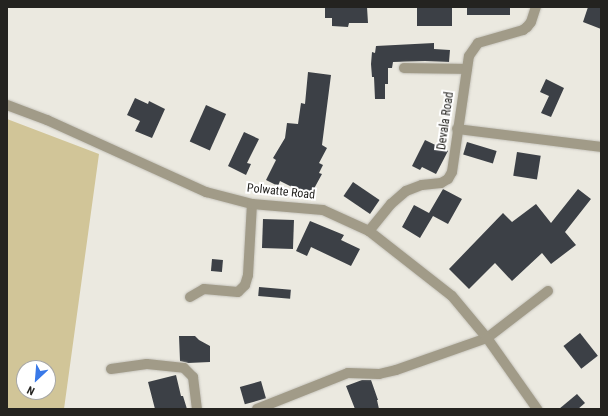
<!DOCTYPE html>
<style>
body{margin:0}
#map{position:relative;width:608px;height:416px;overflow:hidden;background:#ebe9e0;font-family:"Roboto Condensed",sans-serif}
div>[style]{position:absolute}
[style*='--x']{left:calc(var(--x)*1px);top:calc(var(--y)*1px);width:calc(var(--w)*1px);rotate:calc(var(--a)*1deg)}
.green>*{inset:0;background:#d1c598}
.building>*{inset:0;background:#3c4046;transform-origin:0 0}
.roads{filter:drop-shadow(0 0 1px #c7c5bd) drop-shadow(0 0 1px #c7c5bd)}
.minor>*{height:10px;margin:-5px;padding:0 5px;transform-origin:5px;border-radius:5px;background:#a19b88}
.tertiary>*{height:10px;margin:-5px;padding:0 5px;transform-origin:5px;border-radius:5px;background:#a19b88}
span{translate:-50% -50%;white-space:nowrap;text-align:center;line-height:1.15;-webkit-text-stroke:4px #fff;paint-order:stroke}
.street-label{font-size:12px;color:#242320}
.frame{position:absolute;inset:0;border:8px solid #242320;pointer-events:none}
.north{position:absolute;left:16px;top:360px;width:40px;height:40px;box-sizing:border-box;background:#fff;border:1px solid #a7a7a6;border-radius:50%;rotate:206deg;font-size:11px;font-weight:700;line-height:16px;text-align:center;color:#242320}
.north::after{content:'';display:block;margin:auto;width:14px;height:18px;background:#3979e8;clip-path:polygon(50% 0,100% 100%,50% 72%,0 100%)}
</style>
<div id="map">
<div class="green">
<i style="clip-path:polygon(evenodd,7px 119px,99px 154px,64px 409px,7px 409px,7px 119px,24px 368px,48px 368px,48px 392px,24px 392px,24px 368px)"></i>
</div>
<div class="building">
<i style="clip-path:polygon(325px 7px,367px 7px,368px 23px,349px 23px,348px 27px,332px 26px,332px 18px,325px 18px)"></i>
<i style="left:417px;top:7px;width:35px;height:19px"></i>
<i style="left:467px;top:7px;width:43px;height:8px"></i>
<i style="clip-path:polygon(588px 7px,601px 7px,601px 29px,583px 22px)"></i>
<i style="clip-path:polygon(434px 43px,434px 49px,450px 50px,449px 62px,425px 61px,393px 62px,392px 68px,388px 68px,388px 84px,385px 84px,385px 99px,375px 99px,374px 77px,372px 77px,371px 64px,372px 52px,375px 53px,376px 46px)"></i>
<i style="clip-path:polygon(308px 72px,331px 75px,322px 145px,327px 148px,319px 163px,323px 165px,319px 173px,322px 174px,310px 196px,280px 181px,278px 186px,266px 180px,276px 160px,273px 158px,285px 138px,287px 123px,298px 124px,301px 103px,305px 104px)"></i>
<i style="clip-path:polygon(546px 79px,564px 88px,551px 117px,541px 113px,549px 96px,540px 92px)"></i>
<i style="clip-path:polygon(135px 98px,148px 104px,149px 101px,165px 109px,152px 138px,135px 131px,140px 121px,127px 115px)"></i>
<i style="left:206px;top:105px;width:22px;height:40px;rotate:24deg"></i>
<i style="clip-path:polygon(244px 132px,259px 139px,247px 163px,251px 164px,246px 175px,228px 166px)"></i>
<i style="clip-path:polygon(425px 140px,448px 151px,436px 174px,422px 167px,420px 170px,412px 166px)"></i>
<i style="left:467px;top:142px;width:31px;height:13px;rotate:17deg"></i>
<i style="left:517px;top:152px;width:24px;height:24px;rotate:9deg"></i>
<i style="left:353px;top:182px;width:32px;height:17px;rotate:34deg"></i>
<i style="clip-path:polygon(443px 189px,462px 199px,448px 224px,433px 216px,420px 238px,402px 227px,414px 205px,429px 213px)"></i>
<i style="clip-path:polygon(578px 189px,591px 199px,565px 232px,576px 245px,551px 264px,542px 253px,512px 281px,495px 263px,469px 289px,449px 269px,503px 213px,512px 222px,536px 204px,551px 223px)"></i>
<i style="left:263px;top:219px;width:31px;height:29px;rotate:2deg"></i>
<i style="clip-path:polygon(310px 221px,344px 235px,341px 240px,360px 249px,351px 266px,311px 247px,307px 256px,296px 251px)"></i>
<i style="left:212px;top:259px;width:11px;height:12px;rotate:5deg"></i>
<i style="left:259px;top:287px;width:32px;height:9px;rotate:5deg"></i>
<i style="left:580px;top:333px;width:29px;height:21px;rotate:52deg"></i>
<i style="clip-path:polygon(179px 336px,195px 336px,199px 340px,210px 346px,210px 362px,188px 363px,180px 361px)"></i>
<i style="clip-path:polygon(176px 375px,181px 396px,183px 396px,187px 409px,155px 409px,148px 382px)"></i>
<i style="clip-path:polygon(362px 380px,371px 380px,378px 400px,377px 400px,379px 409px,355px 409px,346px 386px)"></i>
<i style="left:261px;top:381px;width:18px;height:22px;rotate:74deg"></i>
<i style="clip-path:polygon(577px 394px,585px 403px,578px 409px,559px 409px)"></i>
</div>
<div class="roads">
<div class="minor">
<i style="--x:404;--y:68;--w:63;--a:0.9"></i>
<i style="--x:457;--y:129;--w:145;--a:7.1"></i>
<i style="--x:369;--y:231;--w:35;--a:-51"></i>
<i style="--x:391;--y:204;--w:20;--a:-41"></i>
<i style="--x:406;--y:191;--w:17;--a:-21"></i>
<i style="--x:422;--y:185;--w:19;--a:-6"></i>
<i style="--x:441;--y:183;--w:8;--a:-30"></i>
<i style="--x:448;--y:179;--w:8;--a:-60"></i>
<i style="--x:452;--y:172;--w:117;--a:-81.7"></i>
<i style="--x:469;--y:56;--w:16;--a:-55"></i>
<i style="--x:478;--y:43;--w:47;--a:-16.1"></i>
<i style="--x:523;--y:30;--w:5;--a:-37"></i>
<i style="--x:527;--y:27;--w:6;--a:-51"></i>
<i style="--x:531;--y:22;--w:16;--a:-72"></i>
<i style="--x:190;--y:297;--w:16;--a:-30"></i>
<i style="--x:204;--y:289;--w:34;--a:5"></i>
<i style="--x:238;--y:292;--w:10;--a:-45"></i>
<i style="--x:245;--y:285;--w:10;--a:-73"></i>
<i style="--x:248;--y:275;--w:71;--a:-86.8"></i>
<i style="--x:111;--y:369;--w:36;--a:-8"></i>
<i style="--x:147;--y:364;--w:37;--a:6"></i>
<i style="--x:184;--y:368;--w:13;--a:45"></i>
<i style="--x:193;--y:377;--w:32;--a:83"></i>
<i style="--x:257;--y:409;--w:98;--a:-21.6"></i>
<i style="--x:348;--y:373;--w:31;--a:2"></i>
<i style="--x:379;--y:374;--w:17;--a:-13"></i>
<i style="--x:396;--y:370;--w:96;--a:-19.4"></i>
<i style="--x:487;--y:338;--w:77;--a:-37.6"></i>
</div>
<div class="tertiary">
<i style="--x:7;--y:105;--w:43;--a:20.6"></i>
<i style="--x:47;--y:120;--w:175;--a:24.4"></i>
<i style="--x:206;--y:192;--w:48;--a:14.6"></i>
<i style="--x:252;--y:204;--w:71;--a:4.8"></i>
<i style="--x:323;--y:210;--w:51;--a:24.5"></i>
<i style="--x:369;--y:231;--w:105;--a:38.1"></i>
<i style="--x:452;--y:296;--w:55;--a:50.2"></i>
<i style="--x:487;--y:338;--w:87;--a:54.8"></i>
</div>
</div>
<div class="street-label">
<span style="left:446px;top:121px;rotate:-82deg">Devala Road</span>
<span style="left:281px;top:192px;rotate:6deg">Polwatte Road</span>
</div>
<div class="frame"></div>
<div class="north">N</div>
</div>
